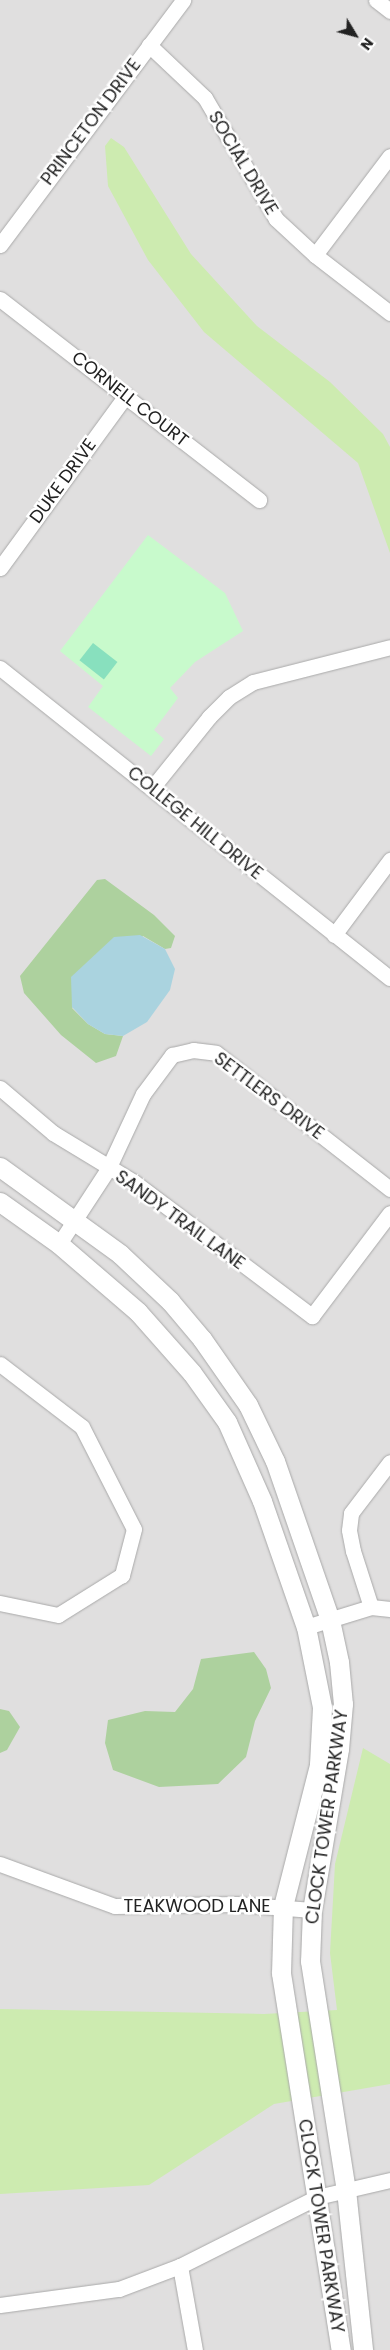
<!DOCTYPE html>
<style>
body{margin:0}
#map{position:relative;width:390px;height:2350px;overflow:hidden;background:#f2efe9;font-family:Poppins,sans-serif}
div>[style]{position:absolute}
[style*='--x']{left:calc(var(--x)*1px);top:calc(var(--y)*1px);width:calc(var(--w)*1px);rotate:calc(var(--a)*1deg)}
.residential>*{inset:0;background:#e0dfdf;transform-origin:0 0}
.grass>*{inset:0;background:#cdebb0}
.forest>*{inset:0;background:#add19e}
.park>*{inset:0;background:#c8facc}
.pitch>*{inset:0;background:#88e0be;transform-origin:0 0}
.water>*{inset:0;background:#aad3df}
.roads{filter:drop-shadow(0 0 1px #a9a9a9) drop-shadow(0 0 1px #a9a9a9)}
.minor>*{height:15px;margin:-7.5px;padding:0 7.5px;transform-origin:7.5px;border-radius:7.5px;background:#fff}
.tertiary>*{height:19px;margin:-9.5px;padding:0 9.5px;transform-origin:9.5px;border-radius:9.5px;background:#fff}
span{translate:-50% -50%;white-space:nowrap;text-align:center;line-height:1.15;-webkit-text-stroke:5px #fff;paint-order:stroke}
.street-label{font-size:18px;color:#222}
.north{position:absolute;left:330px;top:10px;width:50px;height:50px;-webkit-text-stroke:4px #fff;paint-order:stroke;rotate:127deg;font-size:14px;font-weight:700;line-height:20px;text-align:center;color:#222}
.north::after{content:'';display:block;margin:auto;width:18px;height:22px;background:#222;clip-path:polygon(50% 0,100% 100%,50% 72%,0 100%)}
</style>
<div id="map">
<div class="residential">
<i style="left:0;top:0;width:390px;height:2350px"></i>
</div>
<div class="grass">
<i style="clip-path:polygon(111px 138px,124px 147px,191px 254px,257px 326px,330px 382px,383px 434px,390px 447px,390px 553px,358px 463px,204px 332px,148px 260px,108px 186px,105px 146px)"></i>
<i style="clip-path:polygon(363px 1748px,390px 1764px,390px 2084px,274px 2104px,149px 2185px,0 2194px,0 2009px,264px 2014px,337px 2010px,330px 1953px,335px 1864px)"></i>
</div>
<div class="forest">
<i style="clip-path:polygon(105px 879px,154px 915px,175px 936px,171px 948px,165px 949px,143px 936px,72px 1008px,88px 1024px,105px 1034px,123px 1036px,116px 1056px,96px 1063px,61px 1035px,24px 993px,20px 976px,97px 880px)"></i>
<i style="clip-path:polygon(254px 1652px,266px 1669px,271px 1688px,255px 1721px,246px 1757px,218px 1784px,159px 1787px,113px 1770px,105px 1743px,108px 1720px,145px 1711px,175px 1712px,193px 1689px,201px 1659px)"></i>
<i style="clip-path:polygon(0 1709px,9px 1711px,20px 1727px,7px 1750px,0 1753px)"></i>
</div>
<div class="park">
<i style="clip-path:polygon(148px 535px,225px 593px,243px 631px,195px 662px,170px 688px,178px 698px,154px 730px,164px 739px,151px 756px,88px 707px,103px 686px,60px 651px)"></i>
</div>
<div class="pitch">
<i style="left:93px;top:643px;width:31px;height:22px;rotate:38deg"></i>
</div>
<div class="water">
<i style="clip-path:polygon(140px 935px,165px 949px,175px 969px,170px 990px,147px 1022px,123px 1036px,105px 1034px,88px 1024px,72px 1007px,71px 977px,114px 937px)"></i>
</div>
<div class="roads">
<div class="minor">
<i style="--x:376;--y:0;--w:18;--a:38"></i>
<i style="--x:149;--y:45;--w:77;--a:43.4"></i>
<i style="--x:205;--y:98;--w:140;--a:59.6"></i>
<i style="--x:276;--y:219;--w:53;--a:42.7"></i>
<i style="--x:315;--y:255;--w:95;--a:37.7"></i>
<i style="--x:0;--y:245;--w:306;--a:-53.2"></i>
<i style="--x:315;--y:255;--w:124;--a:-52.9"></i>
<i style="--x:0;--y:299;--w:328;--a:37.8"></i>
<i style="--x:0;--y:568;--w:214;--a:-53.9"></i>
<i style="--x:0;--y:668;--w:498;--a:38.5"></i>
<i style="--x:152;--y:788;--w:91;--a:-51.2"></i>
<i style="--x:209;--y:717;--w:28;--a:-45"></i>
<i style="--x:229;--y:697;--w:28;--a:-32"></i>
<i style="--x:253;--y:682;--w:141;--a:-14.3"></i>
<i style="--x:334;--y:935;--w:94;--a:-53.3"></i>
<i style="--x:0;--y:1088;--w:70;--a:40.3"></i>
<i style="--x:53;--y:1133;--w:95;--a:31.2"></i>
<i style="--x:134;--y:1182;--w:223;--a:37"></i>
<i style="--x:312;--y:1316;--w:129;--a:-52.9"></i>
<i style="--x:59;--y:1244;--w:90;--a:-56.8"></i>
<i style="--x:108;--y:1169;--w:83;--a:-65"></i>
<i style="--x:143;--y:1094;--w:49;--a:-53.4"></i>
<i style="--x:172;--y:1055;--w:22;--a:-13"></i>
<i style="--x:193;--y:1050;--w:23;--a:7"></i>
<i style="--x:216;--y:1053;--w:221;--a:38"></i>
<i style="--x:0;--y:1364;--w:103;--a:37.5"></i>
<i style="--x:82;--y:1427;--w:114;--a:63"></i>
<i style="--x:134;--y:1529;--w:48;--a:104.6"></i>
<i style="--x:122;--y:1575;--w:75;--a:148"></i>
<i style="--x:58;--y:1615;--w:59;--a:-168.3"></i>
<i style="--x:371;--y:1607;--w:59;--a:-107.8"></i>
<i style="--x:353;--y:1551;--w:21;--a:-101"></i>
<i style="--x:349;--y:1530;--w:17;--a:-83"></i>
<i style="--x:351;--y:1513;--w:64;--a:-52.6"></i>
<i style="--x:306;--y:1627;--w:68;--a:-17.1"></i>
<i style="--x:371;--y:1607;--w:19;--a:6"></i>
<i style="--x:0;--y:1864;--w:122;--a:20.1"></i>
<i style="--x:115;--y:1906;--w:121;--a:-0.9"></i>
<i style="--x:236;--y:1904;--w:76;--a:4.5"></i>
<i style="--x:180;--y:2266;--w:85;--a:79.9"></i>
<i style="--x:0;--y:2305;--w:120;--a:-7.7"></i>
<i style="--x:119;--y:2289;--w:65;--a:-20.7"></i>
<i style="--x:180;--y:2266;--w:153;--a:-26.7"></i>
<i style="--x:317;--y:2197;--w:75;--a:-13.1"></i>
</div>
<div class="tertiary">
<i style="--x:0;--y:1167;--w:148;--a:35.9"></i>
<i style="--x:120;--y:1254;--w:69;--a:43.2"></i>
<i style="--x:170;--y:1301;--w:50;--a:49.9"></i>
<i style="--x:202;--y:1339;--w:80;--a:55.1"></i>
<i style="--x:248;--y:1405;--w:62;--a:64.3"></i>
<i style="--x:275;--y:1461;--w:168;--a:70.9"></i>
<i style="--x:330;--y:1620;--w:43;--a:77.9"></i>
<i style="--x:339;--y:1662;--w:42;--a:84.6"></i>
<i style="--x:343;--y:1704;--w:45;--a:95.1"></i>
<i style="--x:339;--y:1749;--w:163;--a:99.5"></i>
<i style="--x:312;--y:1910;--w:51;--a:92.2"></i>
<i style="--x:310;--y:1961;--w:232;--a:81.1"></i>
<i style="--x:346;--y:2190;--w:161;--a:83.9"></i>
<i style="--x:0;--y:1202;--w:72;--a:35.4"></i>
<i style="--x:59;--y:1244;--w:104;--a:40.7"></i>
<i style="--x:138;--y:1312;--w:81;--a:48.5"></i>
<i style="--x:192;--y:1373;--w:60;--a:54.5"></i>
<i style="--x:227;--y:1422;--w:86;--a:66.1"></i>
<i style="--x:262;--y:1501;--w:133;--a:70.8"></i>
<i style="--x:306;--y:1627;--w:82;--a:78.7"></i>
<i style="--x:322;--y:1707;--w:58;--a:93"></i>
<i style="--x:319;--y:1765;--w:146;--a:104.3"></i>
<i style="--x:283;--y:1906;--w:67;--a:91.7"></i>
<i style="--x:281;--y:1973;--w:382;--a:81"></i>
</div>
</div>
<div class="street-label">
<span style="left:91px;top:122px;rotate:-53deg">PRINCETON DRIVE</span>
<span style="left:243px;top:163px;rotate:59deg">SOCIAL DRIVE</span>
<span style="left:130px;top:399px;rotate:38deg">CORNELL COURT</span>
<span style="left:63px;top:481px;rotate:-54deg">DUKE DRIVE</span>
<span style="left:195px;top:823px;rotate:39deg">COLLEGE HILL DRIVE</span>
<span style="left:269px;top:1096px;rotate:37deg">SETTLERS DRIVE</span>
<span style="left:180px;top:1220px;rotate:36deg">SANDY TRAIL LANE</span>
<span style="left:327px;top:1817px;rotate:-82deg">CLOCK TOWER PARKWAY</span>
<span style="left:197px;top:1906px">TEAKWOOD LANE</span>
<span style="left:321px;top:2226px;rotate:81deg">CLOCK TOWER PARKWAY</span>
</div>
<div class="north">N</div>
</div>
